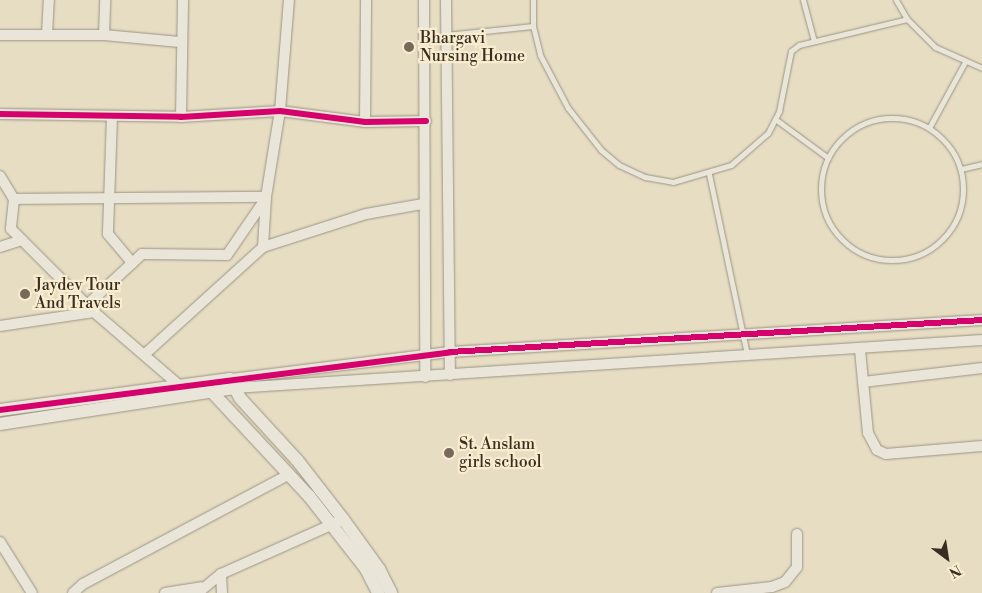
<!DOCTYPE html>
<style>
body{margin:0}
#map{position:relative;width:982px;height:593px;overflow:hidden;background:#e6ddc3;font-family:"Libre Bodoni",serif}
div>[style]{position:absolute}
[style*='--x']{left:calc(var(--x)*1px);top:calc(var(--y)*1px);width:calc(var(--w)*1px);rotate:calc(var(--a)*1deg)}
.roads{filter:drop-shadow(0 0 1px #9b9484) drop-shadow(0 0 1px #9b9484)}
.service>*{height:5px;margin:-2.5px;padding:0 2.5px;transform-origin:2.5px;border-radius:2.5px;background:#e9e5d8}
.service>.ring{margin:-2.5px;padding:0;box-sizing:content-box;background:none;border:5px solid #e9e5d8;border-radius:50%}
.minor>*{height:10px;margin:-5px;padding:0 5px;transform-origin:5px;border-radius:5px;background:#e9e5d8}
.tertiary>*{height:12px;margin:-6px;padding:0 6px;transform-origin:6px;border-radius:6px;background:#e9e5d8}
.cycleway>*{height:6px;margin:-3px;padding:0 3px;transform-origin:3px;border-radius:3px;background:#d6006c}
.dots>*{width:14px;height:14px;translate:-50% -50%;box-sizing:border-box;border:2px solid #f8edce;border-radius:50%}
span{translate:-50% -50%;white-space:nowrap;text-align:center;line-height:1.15;-webkit-text-stroke:4.5px #f8edce;paint-order:stroke}
.poi-label{font-size:16px;color:#392c22}
.left{translate:0 -50%;text-align:left}
.north{position:absolute;left:922px;top:533px;width:50px;height:50px;-webkit-text-stroke:4px #f8edce;paint-order:stroke;rotate:149deg;font-size:14px;font-weight:700;line-height:20px;text-align:center;color:#392c22}
.north::after{content:'';display:block;margin:auto;width:18px;height:22px;background:#392c22;clip-path:polygon(50% 0,100% 100%,50% 72%,0 100%)}
</style>
<div id="map">
<div class="roads">
<div class="service">
<i style="--x:533;--y:0;--w:26;--a:90"></i>
<i style="--x:533;--y:26;--w:30;--a:76"></i>
<i style="--x:540;--y:55;--w:60;--a:62.2"></i>
<i style="--x:568;--y:108;--w:53;--a:51.8"></i>
<i style="--x:601;--y:150;--w:23;--a:40"></i>
<i style="--x:619;--y:165;--w:29;--a:25"></i>
<i style="--x:645;--y:177;--w:28;--a:10"></i>
<i style="--x:673;--y:182;--w:60;--a:-16.3"></i>
<i style="--x:731;--y:165;--w:49;--a:-40.9"></i>
<i style="--x:768;--y:133;--w:25;--a:-63"></i>
<i style="--x:779;--y:111;--w:61;--a:-78.7"></i>
<i style="--x:791;--y:51;--w:10;--a:-37"></i>
<i style="--x:799;--y:45;--w:111;--a:-13.5"></i>
<i style="--x:803;--y:0;--w:42;--a:75"></i>
<i style="--x:896;--y:0;--w:22;--a:60"></i>
<i style="--x:907;--y:19;--w:40;--a:45"></i>
<i style="--x:935;--y:47;--w:51;--a:24.1"></i>
<i style="--x:445;--y:35;--w:88;--a:-5.8"></i>
<i class="ring" style="left:821px;top:118px;width:137px;height:137px"></i>
<i style="--x:775;--y:119;--w:66;--a:36.3"></i>
<i style="--x:929;--y:128;--w:75;--a:-61.4"></i>
<i style="--x:961;--y:169;--w:22;--a:-13"></i>
<i style="--x:709;--y:174;--w:185;--a:78.1"></i>
</div>
<div class="minor">
<i style="--x:424;--y:0;--w:377;--a:89.8"></i>
<i style="--x:446;--y:0;--w:375;--a:89.4"></i>
<i style="--x:0;--y:35;--w:104;--a:0"></i>
<i style="--x:104;--y:35;--w:76;--a:5.3"></i>
<i style="--x:47;--y:35;--w:35;--a:-87"></i>
<i style="--x:104;--y:35;--w:35;--a:-88"></i>
<i style="--x:0;--y:114;--w:181;--a:0.9"></i>
<i style="--x:181;--y:117;--w:99;--a:-3.5"></i>
<i style="--x:280;--y:111;--w:86;--a:7.4"></i>
<i style="--x:365;--y:122;--w:61;--a:-0.9"></i>
<i style="--x:112;--y:117;--w:117;--a:92"></i>
<i style="--x:108;--y:234;--w:38;--a:50"></i>
<i style="--x:181;--y:117;--w:117;--a:-89"></i>
<i style="--x:365;--y:122;--w:122;--a:-89.5"></i>
<i style="--x:0;--y:176;--w:27;--a:59"></i>
<i style="--x:14;--y:199;--w:30;--a:96"></i>
<i style="--x:11;--y:229;--w:117;--a:45"></i>
<i style="--x:94;--y:312;--w:113;--a:40.7"></i>
<i style="--x:14;--y:199;--w:252;--a:-0.5"></i>
<i style="--x:0;--y:247;--w:23;--a:-18"></i>
<i style="--x:263;--y:247;--w:50;--a:-86.6"></i>
<i style="--x:266;--y:197;--w:87;--a:-80.8"></i>
<i style="--x:280;--y:111;--w:111;--a:-85.4"></i>
<i style="--x:87;--y:305;--w:75;--a:-42.8"></i>
<i style="--x:142;--y:254;--w:85;--a:0.7"></i>
<i style="--x:227;--y:255;--w:69;--a:-55.6"></i>
<i style="--x:0;--y:326;--w:95;--a:-8.5"></i>
<i style="--x:860;--y:350;--w:83;--a:84.5"></i>
<i style="--x:868;--y:433;--w:19;--a:62"></i>
<i style="--x:877;--y:450;--w:10;--a:24"></i>
<i style="--x:886;--y:454;--w:96;--a:-4.8"></i>
<i style="--x:145;--y:354;--w:159;--a:-42.2"></i>
<i style="--x:263;--y:247;--w:108;--a:-17.8"></i>
<i style="--x:366;--y:214;--w:58;--a:-10"></i>
<i style="--x:230;--y:379;--w:222;--a:-7"></i>
<i style="--x:450;--y:352;--w:533;--a:-3.44"></i>
<i style="--x:863;--y:382;--w:120;--a:-6.7"></i>
<i style="--x:234;--y:388;--w:750;--a:-3.67"></i>
<i style="--x:0;--y:542;--w:60;--a:57.9"></i>
<i style="--x:221;--y:574;--w:19;--a:87"></i>
<i style="--x:73;--y:593;--w:13;--a:-42"></i>
<i style="--x:83;--y:584;--w:234;--a:-28"></i>
<i style="--x:165;--y:593;--w:37;--a:-9"></i>
<i style="--x:198;--y:593;--w:30;--a:-40"></i>
<i style="--x:221;--y:574;--w:128;--a:-24"></i>
<i style="--x:717;--y:593;--w:55;--a:-6.2"></i>
<i style="--x:772;--y:587;--w:14;--a:-21"></i>
<i style="--x:785;--y:582;--w:19;--a:-51"></i>
<i style="--x:797;--y:567;--w:33;--a:-90"></i>
</div>
<div class="tertiary">
<i style="--x:207;--y:383;--w:9;--a:63"></i>
<i style="--x:211;--y:391;--w:144;--a:47"></i>
<i style="--x:309;--y:496;--w:93;--a:52"></i>
<i style="--x:366;--y:569;--w:27;--a:63"></i>
<i style="--x:0;--y:410;--w:232;--a:-7.7"></i>
<i style="--x:230;--y:379;--w:21;--a:62"></i>
<i style="--x:240;--y:398;--w:84;--a:47.4"></i>
<i style="--x:297;--y:460;--w:75;--a:52.1"></i>
<i style="--x:343;--y:519;--w:62;--a:54.2"></i>
<i style="--x:379;--y:569;--w:27;--a:63"></i>
<i style="--x:0;--y:424;--w:237;--a:-8.7"></i>
</div>
</div>
<div class="cycleway">
<i style="--x:0;--y:114;--w:181;--a:0.9"></i>
<i style="--x:181;--y:117;--w:99;--a:-3.5"></i>
<i style="--x:280;--y:111;--w:86;--a:7.4"></i>
<i style="--x:365;--y:122;--w:61;--a:-0.9"></i>
<i style="--x:0;--y:410;--w:454;--a:-7.3"></i>
<i style="--x:450;--y:352;--w:533;--a:-3.44"></i>
</div>
<div class="dots">
<i style="left:409px;top:47px;background:#766a5a"></i>
<i style="left:25px;top:294px;background:#766a5a"></i>
<i style="left:449px;top:453px;background:#766a5a"></i>
</div>
<div class="poi-label">
<span class="left" style="left:420px;top:47px">Bhargavi<br>Nursing Home</span>
<span class="left" style="left:35px;top:294px">Jaydev Tour<br>And Travels</span>
<span class="left" style="left:459px;top:453px">St. Anslam<br>girls school</span>
</div>
<div class="north">N</div>
</div>
